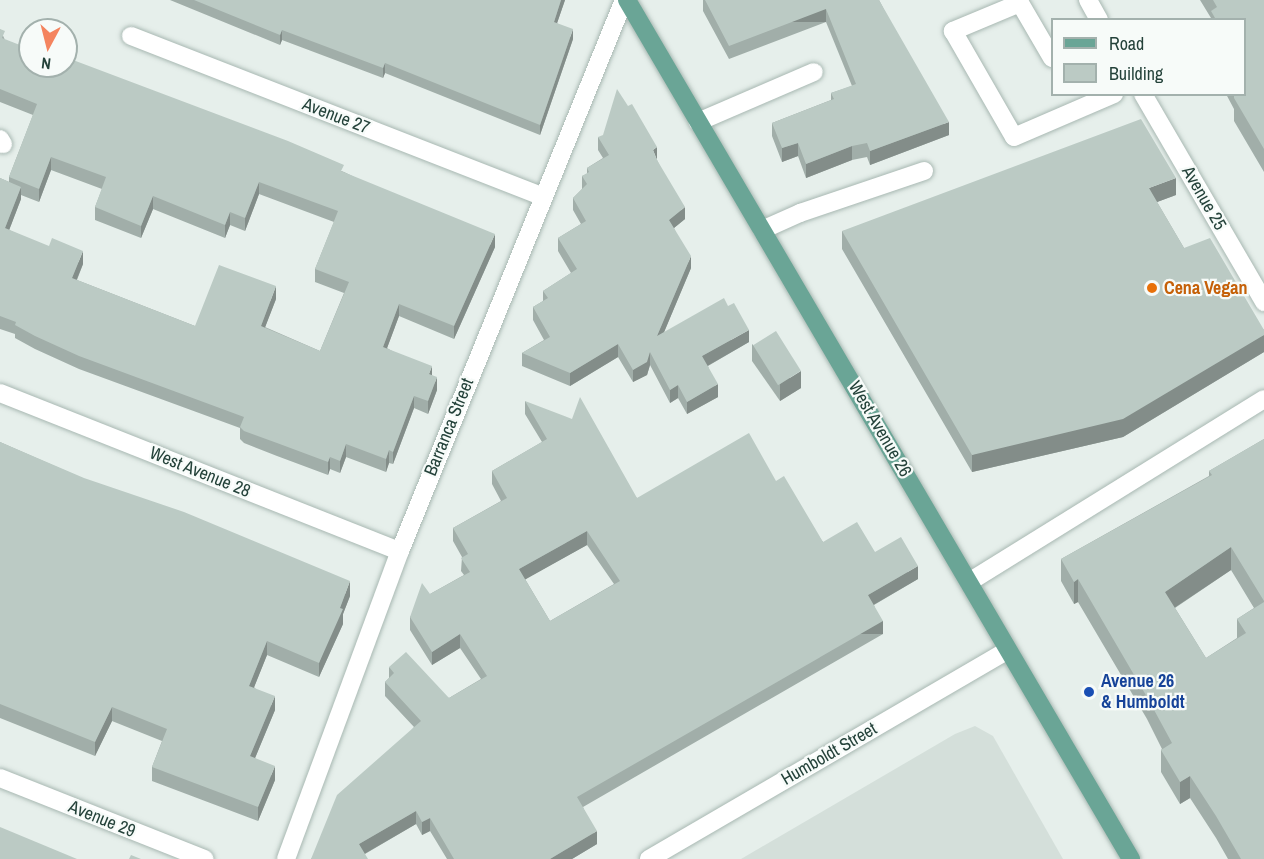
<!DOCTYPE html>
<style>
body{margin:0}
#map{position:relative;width:1264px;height:859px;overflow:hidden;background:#e6efeb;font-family:"Archivo Narrow",sans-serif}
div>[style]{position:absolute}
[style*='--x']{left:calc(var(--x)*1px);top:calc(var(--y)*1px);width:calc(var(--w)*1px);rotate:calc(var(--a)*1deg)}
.built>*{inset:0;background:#d4dfda}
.roads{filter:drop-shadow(0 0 2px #a8b8b2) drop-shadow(0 0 2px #a8b8b2)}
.minor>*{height:18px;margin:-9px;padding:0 9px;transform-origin:9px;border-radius:9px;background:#fff}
.major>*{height:18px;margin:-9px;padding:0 9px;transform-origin:9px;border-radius:9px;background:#6aa596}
.wall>*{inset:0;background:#a1aea9}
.shaded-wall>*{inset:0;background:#838d89;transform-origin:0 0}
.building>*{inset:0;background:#bbcac4;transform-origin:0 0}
.dots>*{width:16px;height:16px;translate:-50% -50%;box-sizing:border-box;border:3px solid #f7fbf9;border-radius:50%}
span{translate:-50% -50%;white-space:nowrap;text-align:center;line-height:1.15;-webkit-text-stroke:4.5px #f7fbf9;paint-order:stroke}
.street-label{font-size:18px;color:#24423a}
.food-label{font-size:18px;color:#c56008;font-weight:700}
.left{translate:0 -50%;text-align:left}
.transit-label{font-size:18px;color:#164399;font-weight:700}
.legend{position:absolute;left:1051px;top:18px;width:195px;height:78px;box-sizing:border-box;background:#f7fbf9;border:2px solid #a3b1ad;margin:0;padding:8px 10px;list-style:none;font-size:18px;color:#24423a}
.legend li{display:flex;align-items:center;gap:12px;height:30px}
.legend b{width:30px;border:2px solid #a3b1ad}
.north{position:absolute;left:18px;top:18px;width:60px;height:60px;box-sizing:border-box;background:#f7fbf9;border:2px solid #a3b1ad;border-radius:50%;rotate:187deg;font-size:16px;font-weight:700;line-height:24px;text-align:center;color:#24423a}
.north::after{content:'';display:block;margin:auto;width:21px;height:27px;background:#f4845f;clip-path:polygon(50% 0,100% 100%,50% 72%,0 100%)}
</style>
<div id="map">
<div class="built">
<i style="clip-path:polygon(975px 726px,993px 736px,1063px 859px,741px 859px,955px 734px)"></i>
</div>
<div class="roads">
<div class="minor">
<i style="--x:1088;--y:0;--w:23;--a:61"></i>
<i style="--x:131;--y:36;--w:440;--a:21.3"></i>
<i style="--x:1052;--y:58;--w:64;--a:-120.2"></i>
<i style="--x:1020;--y:3;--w:73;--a:157.3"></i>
<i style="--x:953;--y:31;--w:122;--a:60.1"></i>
<i style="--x:1014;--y:137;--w:109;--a:-23.3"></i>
<i style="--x:1143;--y:94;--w:241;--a:59.8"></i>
<i style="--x:698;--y:122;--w:126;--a:-23.3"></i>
<i style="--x:0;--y:139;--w:6;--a:59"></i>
<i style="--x:762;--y:230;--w:42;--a:-24.1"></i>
<i style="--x:800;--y:213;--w:131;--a:-18.7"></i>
<i style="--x:0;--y:393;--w:430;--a:21.6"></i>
<i style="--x:969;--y:582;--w:347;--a:-31.8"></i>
<i style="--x:0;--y:778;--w:220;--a:21.6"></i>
<i style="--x:286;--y:859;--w:328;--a:-69.7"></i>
<i style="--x:400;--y:551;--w:595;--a:-67.88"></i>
<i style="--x:649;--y:859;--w:415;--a:-30.2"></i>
</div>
<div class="major">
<i style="--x:627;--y:0;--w:996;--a:59.6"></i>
</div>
</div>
<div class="wall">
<i style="clip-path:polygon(170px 0,565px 0,557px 23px,573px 39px,540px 135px,385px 73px,383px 78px,282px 40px,280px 45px)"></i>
<i style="clip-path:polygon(703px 0,879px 0,949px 135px,870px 165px,867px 157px,852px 160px,806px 178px,798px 156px,782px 162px,772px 136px,772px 123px,831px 100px,831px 93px,852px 86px,826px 22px,729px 59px,703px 11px)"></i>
<i style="clip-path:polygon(1200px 0,1264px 0,1264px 172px,1234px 121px,1234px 109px,1226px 94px,1245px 94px,1211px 18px)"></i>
<i style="clip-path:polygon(evenodd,0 29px,5px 40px,344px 172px,495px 247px,454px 339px,399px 316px,387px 348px,432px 375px,437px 390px,428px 414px,414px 408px,393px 464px,389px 463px,386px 472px,346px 457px,340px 473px,330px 469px,328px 475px,277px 456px,244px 443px,240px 439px,240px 428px,79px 369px,35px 349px,15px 338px,15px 334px,0 329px,0 178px,9px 182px,9px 177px,33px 115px,0 102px,0 29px,51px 170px,102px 189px,95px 207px,95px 220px,141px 238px,153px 209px,225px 238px,230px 225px,245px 231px,259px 194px,334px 222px,315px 269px,315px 282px,344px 293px,320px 351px,265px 327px,276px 299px,195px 326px,77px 280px,83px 264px,9px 230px,21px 199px,21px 195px,39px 202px,51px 170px)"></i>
<i style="clip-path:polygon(598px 137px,657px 160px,685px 219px,674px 228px,691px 268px,664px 332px,749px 342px,708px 366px,718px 397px,687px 414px,678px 398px,670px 403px,650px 365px,647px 375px,633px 382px,618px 357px,570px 386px,522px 366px,522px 353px,544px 340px,533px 320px,533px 307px,543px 301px,543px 291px,571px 273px,558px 251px,558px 238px,581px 224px,573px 210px,573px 198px,582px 189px,582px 176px,587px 174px,587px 168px,603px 158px,598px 150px)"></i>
<i style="clip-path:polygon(1176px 195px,1157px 202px,1184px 248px,1264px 330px,1264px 352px,1123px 437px,972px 472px,842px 249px,842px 231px)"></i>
<i style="clip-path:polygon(752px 344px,801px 388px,780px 401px,752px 361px)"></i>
<i style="clip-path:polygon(evenodd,525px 401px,637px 498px,776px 481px,823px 542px,875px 552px,918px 579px,874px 605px,883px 634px,583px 807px,597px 844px,572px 859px,447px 859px,430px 831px,422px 835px,416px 824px,365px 854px,311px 859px,414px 727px,385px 696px,385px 682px,389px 678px,389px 667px,449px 698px,481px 679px,460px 648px,432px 665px,410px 630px,410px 617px,430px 594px,464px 575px,461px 571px,462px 557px,453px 541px,453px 528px,501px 501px,492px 484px,492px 471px,542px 442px,525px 414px,525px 401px,587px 545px,614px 584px,550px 621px,525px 579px,587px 545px)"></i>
<i style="clip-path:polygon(evenodd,1264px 439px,1264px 859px,1228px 859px,1216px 838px,1190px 798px,1180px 804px,1161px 772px,1161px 750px,1162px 749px,1147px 719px,1078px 602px,1074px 604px,1061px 581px,1061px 559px,1209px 476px,1209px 471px,1264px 439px,1231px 570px,1254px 608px,1237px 619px,1237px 638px,1206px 658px,1175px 608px,1231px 570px)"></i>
<i style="clip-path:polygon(0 442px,350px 596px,343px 614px,343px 624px,319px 677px,267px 655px,254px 687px,275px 710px,255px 758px,275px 780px,258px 821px,152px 781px,152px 767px,162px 741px,112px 721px,95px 756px,0 718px)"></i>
</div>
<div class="shaded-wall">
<i style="clip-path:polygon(561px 0,565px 0,554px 32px,554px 22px)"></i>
<i style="left:826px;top:9px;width:13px;height:104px;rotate:90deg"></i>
<i style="clip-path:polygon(573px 29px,573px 39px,540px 135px,540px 125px)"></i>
<i style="clip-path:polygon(282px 30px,282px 40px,280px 45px,280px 35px)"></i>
<i style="clip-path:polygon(385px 63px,385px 73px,383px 78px,383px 68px)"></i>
<i style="clip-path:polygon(949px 122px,949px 135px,870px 165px,870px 151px)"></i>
<i style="clip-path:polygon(798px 143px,798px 156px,782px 162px,782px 148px)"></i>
<i style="clip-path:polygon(852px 146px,852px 160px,806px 178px,806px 164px)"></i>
<i style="clip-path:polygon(657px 147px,657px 160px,653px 150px)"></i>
<i style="clip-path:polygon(51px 157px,51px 170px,39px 202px,39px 189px)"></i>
<i style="clip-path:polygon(1176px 178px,1176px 195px,1149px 205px,1149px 188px)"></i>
<i style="clip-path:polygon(259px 182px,259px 194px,245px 231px,245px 218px)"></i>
<i style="clip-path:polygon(21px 187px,21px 199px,5px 241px,5px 228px)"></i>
<i style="clip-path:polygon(153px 196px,153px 209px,141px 238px,141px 226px)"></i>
<i style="clip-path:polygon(685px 207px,685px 219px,669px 232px,669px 220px)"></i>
<i style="clip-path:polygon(230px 212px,230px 225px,225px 238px,225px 225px)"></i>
<i style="clip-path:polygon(495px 234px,495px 247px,454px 339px,454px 326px)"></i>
<i style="clip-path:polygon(83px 251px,83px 264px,72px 291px,72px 278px)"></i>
<i style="clip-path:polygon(691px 256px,691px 268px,657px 349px,657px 336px)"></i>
<i style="clip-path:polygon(276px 286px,276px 299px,261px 338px,261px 326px)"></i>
<i style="clip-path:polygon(399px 304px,399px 316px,383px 359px,383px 347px)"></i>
<i style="clip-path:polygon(749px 330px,749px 342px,702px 369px,702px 356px)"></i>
<i style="clip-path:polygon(1264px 335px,1264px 352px,1123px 437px,972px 472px,972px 455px)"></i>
<i style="clip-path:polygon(618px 344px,618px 357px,570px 386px,570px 373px)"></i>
<i style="clip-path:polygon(650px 352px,650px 365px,647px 375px,633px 382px,633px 370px)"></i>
<i style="clip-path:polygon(432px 366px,432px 379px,429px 374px)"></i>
<i style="clip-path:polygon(801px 371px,801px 388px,780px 401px,780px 384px)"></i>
<i style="clip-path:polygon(437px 377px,437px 390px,428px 414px,428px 401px)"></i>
<i style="clip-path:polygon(718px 384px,718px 397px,687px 414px,687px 402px)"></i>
<i style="clip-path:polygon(678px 385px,678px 398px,670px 403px,670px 390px)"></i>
<i style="clip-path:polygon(414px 396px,414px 408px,393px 464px,393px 452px)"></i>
<i style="clip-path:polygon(346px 444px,346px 457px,340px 473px,340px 461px)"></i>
<i style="clip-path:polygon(389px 450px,389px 463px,386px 472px,386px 459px)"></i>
<i style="clip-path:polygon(330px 457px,330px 469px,328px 475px,328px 462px)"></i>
<i style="clip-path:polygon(587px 531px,587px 545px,519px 583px,519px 569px)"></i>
<i style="clip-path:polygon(1231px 547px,1231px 570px,1165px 614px,1165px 592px)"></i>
<i style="clip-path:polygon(918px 566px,918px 579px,868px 608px,868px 595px)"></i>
<i style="clip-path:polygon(1078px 579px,1078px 602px,1074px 604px,1074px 582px)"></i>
<i style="clip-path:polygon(350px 581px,350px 596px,343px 614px,343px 624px,319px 677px,319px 663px)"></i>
<i style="left:883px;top:621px;width:13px;height:353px;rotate:90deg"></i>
<i style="clip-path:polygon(460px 634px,460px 648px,432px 665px,432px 652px)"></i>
<i style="clip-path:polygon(267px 641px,267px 655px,249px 700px,249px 686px)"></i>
<i style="clip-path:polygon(275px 696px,275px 710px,250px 770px,250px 756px)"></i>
<i style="clip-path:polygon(112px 707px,112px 721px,95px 756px,95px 742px)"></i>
<i style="clip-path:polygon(275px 766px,275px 780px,258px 821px,258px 807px)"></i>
<i style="clip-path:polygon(1190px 776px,1190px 798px,1180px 804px,1180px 782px)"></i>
<i style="clip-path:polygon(416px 811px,416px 824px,359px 857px,359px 844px)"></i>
<i style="clip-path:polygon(430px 818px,430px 831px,422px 835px,422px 822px)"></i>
<i style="clip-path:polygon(597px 831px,597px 844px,572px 859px,550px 859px)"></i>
</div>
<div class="building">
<i style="clip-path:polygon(194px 0,561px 0,554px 22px,573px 29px,540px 125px,385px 63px,383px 68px,282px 30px,280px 35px)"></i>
<i style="clip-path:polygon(705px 0,879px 0,949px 122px,870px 151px,867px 143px,852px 146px,806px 164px,798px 143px,782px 148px,772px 123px,834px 99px,831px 93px,856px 84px,826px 9px,729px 46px)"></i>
<i style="clip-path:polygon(1213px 0,1264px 0,1264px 149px,1234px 98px,1234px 94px,1245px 94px,1245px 20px,1212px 20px,1215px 18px,1211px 11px,1217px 7px)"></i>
<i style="clip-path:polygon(0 29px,5px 31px,2px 38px,30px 49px,30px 66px,66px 66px,66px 64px,71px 66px,73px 60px,288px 141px,344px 165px,341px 171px,495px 234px,454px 326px,399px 304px,383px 347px,432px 366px,429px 374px,437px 377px,428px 401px,414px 396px,393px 452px,389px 450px,386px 459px,346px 444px,340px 461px,330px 457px,328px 462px,277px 443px,244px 431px,240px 427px,244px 417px,79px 356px,35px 336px,15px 325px,16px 322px,0 316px,0 178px,21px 187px,5px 228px,49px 246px,52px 238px,83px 251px,72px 278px,195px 326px,219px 265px,276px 286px,261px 326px,320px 351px,349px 282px,315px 269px,338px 211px,259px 182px,245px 218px,230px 212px,225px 225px,153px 196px,141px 226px,95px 207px,106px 177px,51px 157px,39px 189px,9px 177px,37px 104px,0 89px)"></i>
<i style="clip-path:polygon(617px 89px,628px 106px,632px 104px,657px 147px,653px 150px,657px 160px,685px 207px,669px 220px,691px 256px,657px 336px,724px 298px,728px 306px,734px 303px,749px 330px,702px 356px,718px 384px,687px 402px,678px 385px,670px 390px,650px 352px,647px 362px,633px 370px,618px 344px,570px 373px,522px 353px,550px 337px,533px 307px,548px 298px,543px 291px,577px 269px,558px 238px,586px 221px,573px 198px,587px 184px,582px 176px,589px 172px,587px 168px,609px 155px,598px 137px,603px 135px)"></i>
<i style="clip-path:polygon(1141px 119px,1176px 178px,1149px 188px,1184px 248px,1210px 238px,1264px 330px,1264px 335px,1123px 419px,972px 455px,842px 231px)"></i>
<i style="left:776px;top:331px;width:47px;height:27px;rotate:58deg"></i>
<i style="clip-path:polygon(evenodd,580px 397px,637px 498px,749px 433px,776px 481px,784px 476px,823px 542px,857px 522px,875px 552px,901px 537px,918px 566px,868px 595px,883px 621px,577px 797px,597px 831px,550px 859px,454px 859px,430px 818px,422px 822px,416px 811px,359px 844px,368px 859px,311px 859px,337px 795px,421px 721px,385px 682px,394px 673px,389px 667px,406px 652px,449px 698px,487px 676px,460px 634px,432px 652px,410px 617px,422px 583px,430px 594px,470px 572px,461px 558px,468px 554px,453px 528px,507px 498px,492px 471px,547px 439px,525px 401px,572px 419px,580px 397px,587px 531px,620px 581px,550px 621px,519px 569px,587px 531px)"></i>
<i style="clip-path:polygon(1264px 439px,1264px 601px,1231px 547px,1165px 592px,1206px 658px,1246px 633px,1237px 619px,1264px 602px,1264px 859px,1241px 859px,1216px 816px,1190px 776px,1180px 782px,1161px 750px,1172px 743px,1147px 697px,1078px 579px,1074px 582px,1061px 559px,1212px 475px,1209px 471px)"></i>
<i style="clip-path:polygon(0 442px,84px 478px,184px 512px,350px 581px,340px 608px,343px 609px,319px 663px,267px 641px,249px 686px,275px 696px,250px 756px,275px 766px,258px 807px,152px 767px,167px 729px,112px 707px,95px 742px,0 704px)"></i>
<i style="clip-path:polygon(0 827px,77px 859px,0 859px)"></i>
<i style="clip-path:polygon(131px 855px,141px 859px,129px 859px)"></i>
</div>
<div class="dots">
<i style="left:1152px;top:288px;background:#e8710a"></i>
<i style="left:1089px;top:692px;background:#1a4fb4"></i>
</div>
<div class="street-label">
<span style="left:336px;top:116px;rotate:21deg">Avenue 27</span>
<span style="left:1204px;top:198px;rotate:60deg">Avenue 25</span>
<span style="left:449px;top:427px;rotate:-68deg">Barranca Street</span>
<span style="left:880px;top:429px;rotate:60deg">West Avenue 26</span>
<span style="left:200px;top:472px;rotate:22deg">West Avenue 28</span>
<span style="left:829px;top:754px;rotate:-30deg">Humboldt Street</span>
<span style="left:102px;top:819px;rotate:22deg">Avenue 29</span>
</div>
<div class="food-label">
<span class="left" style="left:1164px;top:288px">Cena Vegan</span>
</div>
<div class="transit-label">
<span class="left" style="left:1101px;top:692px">Avenue 26<br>&amp; Humboldt</span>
</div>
<ul class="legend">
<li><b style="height:8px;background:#6aa596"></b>Road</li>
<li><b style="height:16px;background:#bbcac4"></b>Building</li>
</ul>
<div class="north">N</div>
</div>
